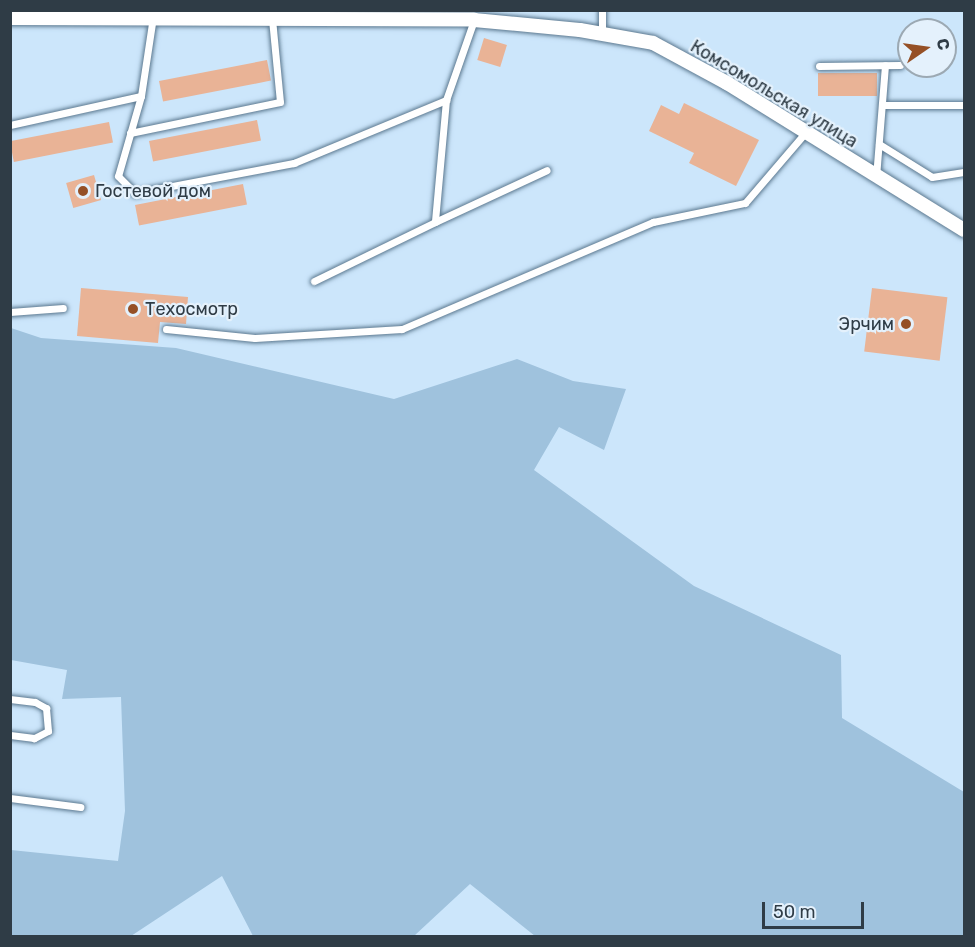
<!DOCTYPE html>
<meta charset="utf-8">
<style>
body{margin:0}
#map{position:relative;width:975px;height:947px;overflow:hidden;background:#cce6fb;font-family:Rubik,sans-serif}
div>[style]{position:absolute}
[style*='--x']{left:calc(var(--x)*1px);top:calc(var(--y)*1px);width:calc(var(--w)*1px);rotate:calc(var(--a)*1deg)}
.green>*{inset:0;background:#9fc2dd}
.building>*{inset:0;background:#e9b396;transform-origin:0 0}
.roads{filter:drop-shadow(0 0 2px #5b788f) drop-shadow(0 0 2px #5b788f)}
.service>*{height:7px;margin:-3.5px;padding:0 3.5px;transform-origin:3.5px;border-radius:3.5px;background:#fff}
.minor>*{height:14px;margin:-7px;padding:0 7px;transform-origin:7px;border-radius:7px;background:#fff}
.dots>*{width:16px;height:16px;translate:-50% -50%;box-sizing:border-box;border:3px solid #e4f1fc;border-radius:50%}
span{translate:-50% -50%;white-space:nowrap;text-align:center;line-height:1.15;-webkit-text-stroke:4.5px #e4f1fc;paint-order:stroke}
.street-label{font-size:18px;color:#2f3c46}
.poi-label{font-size:18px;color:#2f3c46}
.left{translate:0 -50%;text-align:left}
.right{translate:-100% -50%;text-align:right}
.frame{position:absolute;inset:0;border:12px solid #2f3c46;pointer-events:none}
.north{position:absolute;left:897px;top:18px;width:60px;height:60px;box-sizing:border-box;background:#e4f1fc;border:2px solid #9ca9b3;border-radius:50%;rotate:77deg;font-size:16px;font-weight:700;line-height:24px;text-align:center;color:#2f3c46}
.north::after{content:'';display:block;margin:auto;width:21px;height:27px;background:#955026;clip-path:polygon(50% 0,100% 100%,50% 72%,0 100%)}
.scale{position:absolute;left:762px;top:902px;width:102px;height:27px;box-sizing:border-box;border:3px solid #2f3c46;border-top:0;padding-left:8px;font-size:18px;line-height:21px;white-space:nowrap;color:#2f3c46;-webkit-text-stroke:4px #e4f1fc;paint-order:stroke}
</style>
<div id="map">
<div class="green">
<i style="clip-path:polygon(11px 328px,41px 338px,176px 348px,394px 399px,517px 359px,573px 381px,626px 389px,604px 450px,559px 427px,534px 470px,694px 586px,841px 655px,842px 718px,964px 792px,964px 936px,535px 936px,470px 884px,414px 936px,253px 936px,222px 876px,131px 936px,11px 936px,11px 850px,118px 861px,125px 811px,121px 697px,62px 699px,67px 670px,11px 660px)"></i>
</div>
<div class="building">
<i style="left:484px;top:38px;width:24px;height:23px;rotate:17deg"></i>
<i style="left:267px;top:60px;width:21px;height:110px;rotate:79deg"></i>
<i style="left:877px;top:73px;width:23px;height:59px;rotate:90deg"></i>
<i style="clip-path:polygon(684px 103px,759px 140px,736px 186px,689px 163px,694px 153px,649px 131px,661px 105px,679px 114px)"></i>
<i style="left:257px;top:120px;width:21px;height:110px;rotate:79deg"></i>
<i style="left:109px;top:122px;width:21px;height:101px;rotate:79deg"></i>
<i style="left:94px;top:175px;width:26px;height:29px;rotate:74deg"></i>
<i style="left:243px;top:184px;width:21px;height:110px;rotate:79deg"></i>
<i style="clip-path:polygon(81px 288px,188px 297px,186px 324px,160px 322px,158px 343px,77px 336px)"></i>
<i style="left:872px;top:288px;width:76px;height:64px;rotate:7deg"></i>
</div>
<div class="roads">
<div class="service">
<i style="--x:154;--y:10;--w:87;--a:98.6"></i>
<i style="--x:141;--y:96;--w:83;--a:106"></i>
<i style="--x:118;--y:176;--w:24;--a:45"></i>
<i style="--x:135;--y:193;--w:162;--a:-10.7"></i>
<i style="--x:294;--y:163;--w:165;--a:-22.5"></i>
<i style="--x:474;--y:20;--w:85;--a:109.3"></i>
<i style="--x:446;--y:100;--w:122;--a:95.2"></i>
<i style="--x:435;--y:222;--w:123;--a:-24.9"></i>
<i style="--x:602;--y:34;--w:24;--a:-90"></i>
<i style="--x:819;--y:66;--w:81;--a:-0.7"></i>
<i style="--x:882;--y:105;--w:82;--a:0"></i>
<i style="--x:10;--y:125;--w:134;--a:-12.5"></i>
<i style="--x:130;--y:133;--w:153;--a:-11.7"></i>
<i style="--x:280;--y:102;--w:83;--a:-95.5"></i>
<i style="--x:879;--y:144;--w:62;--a:31.9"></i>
<i style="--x:932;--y:177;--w:32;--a:-9"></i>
<i style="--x:876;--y:177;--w:112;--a:-85.4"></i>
<i style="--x:314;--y:281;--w:135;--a:-26"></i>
<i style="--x:10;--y:312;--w:53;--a:-4.3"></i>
<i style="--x:166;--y:329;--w:89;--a:5.8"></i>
<i style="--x:255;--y:338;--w:147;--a:-3.5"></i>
<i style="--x:402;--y:329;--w:273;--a:-23.1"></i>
<i style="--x:653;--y:222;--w:94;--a:-11.7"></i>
<i style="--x:745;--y:203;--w:92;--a:-49.4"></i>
<i style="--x:10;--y:699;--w:25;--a:7"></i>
<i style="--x:35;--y:702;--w:13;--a:29"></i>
<i style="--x:46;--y:708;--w:23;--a:85"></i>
<i style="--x:48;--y:731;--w:16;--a:153"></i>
<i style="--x:34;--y:738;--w:24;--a:-173"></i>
<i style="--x:10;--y:798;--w:71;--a:7.3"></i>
</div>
<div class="minor">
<i style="--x:10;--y:18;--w:464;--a:0.2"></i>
<i style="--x:474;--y:20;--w:106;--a:5.4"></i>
<i style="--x:580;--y:30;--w:74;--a:10.1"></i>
<i style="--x:653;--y:43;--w:84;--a:28.4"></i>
<i style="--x:727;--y:83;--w:279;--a:31.8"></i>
</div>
</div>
<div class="dots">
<i style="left:83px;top:191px;background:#955026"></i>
<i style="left:133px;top:309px;background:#955026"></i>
<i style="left:906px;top:324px;background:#955026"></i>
</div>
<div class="street-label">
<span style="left:774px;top:94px;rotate:31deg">Комсомольская улица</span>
</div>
<div class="poi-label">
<span class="left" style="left:95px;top:191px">Гостевой дом</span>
<span class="left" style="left:145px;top:309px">Техосмотр</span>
<span class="right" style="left:894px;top:324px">Эрчим</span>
</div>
<div class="frame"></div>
<div class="north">С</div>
<div class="scale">50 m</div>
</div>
